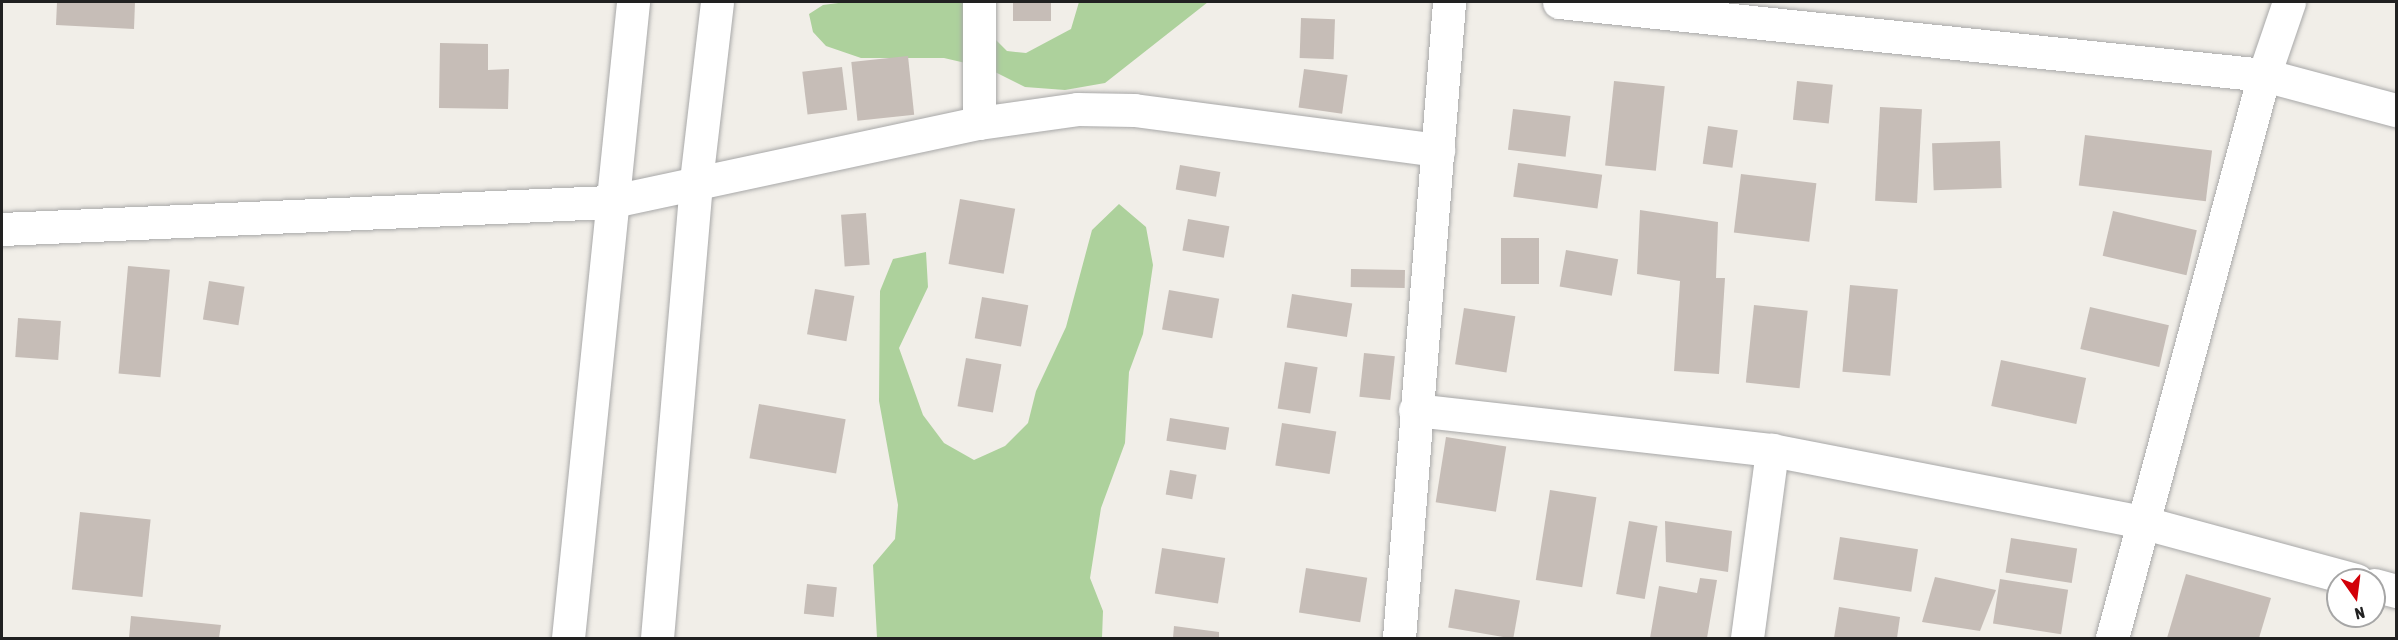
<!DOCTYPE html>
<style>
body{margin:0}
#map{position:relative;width:2398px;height:640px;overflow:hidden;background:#f1eee8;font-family:"Asap Condensed",sans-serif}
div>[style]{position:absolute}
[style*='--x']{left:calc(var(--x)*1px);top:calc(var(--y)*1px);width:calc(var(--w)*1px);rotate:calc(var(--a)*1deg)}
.forest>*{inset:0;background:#add19c}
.building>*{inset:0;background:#c6bdb7;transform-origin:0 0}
.roads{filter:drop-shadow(0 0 2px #a8a8a8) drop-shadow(0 0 2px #a8a8a8)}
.minor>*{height:33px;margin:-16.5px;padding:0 16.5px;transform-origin:16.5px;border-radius:16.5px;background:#fff}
span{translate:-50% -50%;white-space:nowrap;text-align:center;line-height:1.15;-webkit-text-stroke:4.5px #fff;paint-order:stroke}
.frame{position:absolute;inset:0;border:3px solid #212121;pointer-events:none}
.north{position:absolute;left:2326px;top:568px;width:60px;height:60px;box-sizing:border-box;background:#fff;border:2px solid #a6a6a6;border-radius:50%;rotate:166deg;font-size:16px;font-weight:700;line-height:24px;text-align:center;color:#212121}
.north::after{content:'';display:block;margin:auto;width:21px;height:27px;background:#d20008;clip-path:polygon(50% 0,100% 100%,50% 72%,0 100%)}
</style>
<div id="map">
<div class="forest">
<i style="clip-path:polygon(846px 2px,995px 2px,995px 39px,1007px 51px,1026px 53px,1071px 29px,1079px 2px,1208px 2px,1105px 83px,1065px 90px,1025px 87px,987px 68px,944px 58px,861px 58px,826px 46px,813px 32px,809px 14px,823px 5px)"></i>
<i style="clip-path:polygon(1119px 204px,1146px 227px,1153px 265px,1143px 334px,1129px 372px,1125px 443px,1101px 508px,1090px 578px,1103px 611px,1102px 638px,877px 638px,873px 565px,895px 539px,898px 505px,879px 401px,880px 291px,893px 259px,926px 252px,928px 287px,899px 348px,923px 415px,944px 443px,974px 460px,1005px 446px,1028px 423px,1036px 391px,1066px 327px,1092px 230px)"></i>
</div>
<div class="building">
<i style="clip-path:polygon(57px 2px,135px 2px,134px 29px,56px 25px)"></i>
<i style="left:1013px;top:2px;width:38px;height:19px"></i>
<i style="left:1301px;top:18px;width:34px;height:40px;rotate:2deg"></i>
<i style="clip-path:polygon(440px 43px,488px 44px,488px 70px,509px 69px,508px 109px,439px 108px)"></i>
<i style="left:908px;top:56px;width:59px;height:57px;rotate:84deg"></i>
<i style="left:842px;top:67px;width:43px;height:40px;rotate:83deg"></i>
<i style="left:1304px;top:69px;width:44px;height:39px;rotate:8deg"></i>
<i style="left:1614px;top:81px;width:51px;height:85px;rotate:6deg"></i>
<i style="left:1797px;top:81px;width:36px;height:39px;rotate:6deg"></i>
<i style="left:1880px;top:107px;width:42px;height:94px;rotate:3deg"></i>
<i style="left:1513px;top:109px;width:58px;height:41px;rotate:7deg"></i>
<i style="left:1708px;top:126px;width:30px;height:38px;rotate:8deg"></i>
<i style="left:2085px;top:135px;width:128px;height:51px;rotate:7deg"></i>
<i style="left:2000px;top:141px;width:47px;height:68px;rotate:88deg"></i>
<i style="left:1518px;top:163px;width:85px;height:34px;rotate:8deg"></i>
<i style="left:1180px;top:165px;width:41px;height:25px;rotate:10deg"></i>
<i style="left:1741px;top:174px;width:76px;height:59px;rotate:7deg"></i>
<i style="left:960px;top:199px;width:56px;height:66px;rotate:10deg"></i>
<i style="clip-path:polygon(1640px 210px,1718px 222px,1716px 278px,1725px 278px,1719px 374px,1674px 371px,1680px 281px,1637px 274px)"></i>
<i style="left:2113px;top:211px;width:86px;height:46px;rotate:13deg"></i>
<i style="left:866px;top:213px;width:52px;height:25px;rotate:86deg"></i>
<i style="left:1188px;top:219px;width:42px;height:32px;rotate:10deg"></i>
<i style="left:1501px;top:238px;width:38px;height:46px"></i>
<i style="left:1566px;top:250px;width:53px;height:37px;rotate:10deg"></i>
<i style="left:128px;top:266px;width:42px;height:108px;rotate:5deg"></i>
<i style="left:1351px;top:269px;width:54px;height:18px;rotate:1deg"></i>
<i style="left:209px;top:281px;width:36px;height:39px;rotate:9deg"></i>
<i style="left:1850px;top:285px;width:48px;height:87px;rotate:5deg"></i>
<i style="left:815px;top:289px;width:40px;height:46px;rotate:10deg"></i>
<i style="left:1169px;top:290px;width:51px;height:40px;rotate:10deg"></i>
<i style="left:1292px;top:294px;width:61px;height:34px;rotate:9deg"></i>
<i style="left:982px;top:297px;width:47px;height:42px;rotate:10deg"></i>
<i style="left:1754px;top:305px;width:54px;height:78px;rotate:6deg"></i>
<i style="left:2090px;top:307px;width:81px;height:43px;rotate:13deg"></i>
<i style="left:1464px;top:308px;width:52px;height:57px;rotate:9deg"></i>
<i style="left:18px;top:318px;width:43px;height:39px;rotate:4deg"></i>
<i style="left:1364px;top:353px;width:31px;height:44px;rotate:6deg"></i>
<i style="left:966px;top:358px;width:36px;height:49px;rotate:10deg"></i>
<i style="left:2001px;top:360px;width:87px;height:47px;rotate:12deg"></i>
<i style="left:1285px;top:362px;width:33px;height:47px;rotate:9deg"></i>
<i style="left:759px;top:404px;width:88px;height:55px;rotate:10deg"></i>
<i style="left:1170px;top:418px;width:60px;height:23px;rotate:9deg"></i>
<i style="left:1282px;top:423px;width:55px;height:43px;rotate:9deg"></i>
<i style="left:1446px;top:437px;width:61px;height:66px;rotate:9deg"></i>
<i style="left:1170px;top:470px;width:27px;height:25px;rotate:10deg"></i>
<i style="left:1550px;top:490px;width:47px;height:91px;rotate:9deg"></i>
<i style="left:80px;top:512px;width:71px;height:78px;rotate:6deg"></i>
<i style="left:1629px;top:521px;width:29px;height:74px;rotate:10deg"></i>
<i style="clip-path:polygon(1665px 521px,1732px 531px,1728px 572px,1666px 562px)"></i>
<i style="left:1840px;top:537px;width:79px;height:43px;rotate:9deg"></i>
<i style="left:2011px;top:538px;width:67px;height:35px;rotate:9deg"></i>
<i style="left:1162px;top:548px;width:64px;height:46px;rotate:9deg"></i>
<i style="left:1306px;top:568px;width:62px;height:45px;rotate:9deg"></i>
<i style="clip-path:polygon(2186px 574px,2271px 598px,2259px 638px,2167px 638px)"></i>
<i style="clip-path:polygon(1935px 577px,1996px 590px,1980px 631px,1922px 622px)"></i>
<i style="clip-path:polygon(1700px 578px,1717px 580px,1707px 638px,1650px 638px,1659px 586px,1697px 593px)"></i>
<i style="left:2000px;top:579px;width:69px;height:45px;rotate:9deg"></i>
<i style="left:807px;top:584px;width:30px;height:30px;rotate:6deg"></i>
<i style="left:1455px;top:589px;width:66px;height:39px;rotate:10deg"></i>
<i style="clip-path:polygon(1839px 607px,1900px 617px,1897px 638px,1834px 638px)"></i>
<i style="clip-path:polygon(131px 616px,221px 625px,219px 638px,129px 638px)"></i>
<i style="clip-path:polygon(1174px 626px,1219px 632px,1219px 638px,1173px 638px)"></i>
</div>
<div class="roads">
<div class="minor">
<i style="--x:1559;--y:2;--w:709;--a:5.91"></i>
<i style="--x:2264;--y:75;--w:137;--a:14.9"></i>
<i style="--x:979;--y:123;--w:121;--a:-90"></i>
<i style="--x:2;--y:229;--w:608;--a:-2.55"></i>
<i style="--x:609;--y:202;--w:378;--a:-12.1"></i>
<i style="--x:979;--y:123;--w:99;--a:-8.1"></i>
<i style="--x:1077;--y:109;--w:57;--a:1"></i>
<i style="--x:1134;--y:110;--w:307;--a:7.5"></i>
<i style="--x:1415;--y:410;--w:359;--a:6.4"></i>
<i style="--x:1772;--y:450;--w:376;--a:11"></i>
<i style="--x:2141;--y:522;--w:223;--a:15.1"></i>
<i style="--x:2374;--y:585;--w:23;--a:15"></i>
<i style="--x:568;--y:638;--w:639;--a:-84.16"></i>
<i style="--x:657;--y:638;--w:459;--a:-85.1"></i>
<i style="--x:696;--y:181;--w:180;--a:-83.3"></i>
<i style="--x:1399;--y:638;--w:638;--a:-85.5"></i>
<i style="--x:1747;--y:638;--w:190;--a:-82.4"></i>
<i style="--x:2112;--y:638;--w:583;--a:-74.89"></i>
<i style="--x:2264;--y:75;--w:77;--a:-71.1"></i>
</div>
</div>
<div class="frame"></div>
<div class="north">N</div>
</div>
